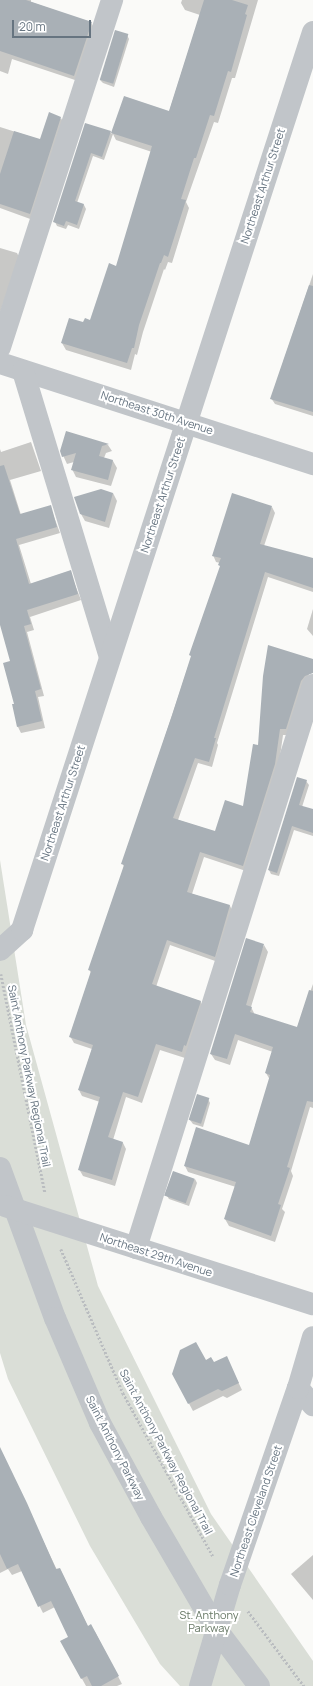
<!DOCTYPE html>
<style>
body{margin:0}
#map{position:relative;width:313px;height:1686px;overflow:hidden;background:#fafaf8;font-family:Manrope,sans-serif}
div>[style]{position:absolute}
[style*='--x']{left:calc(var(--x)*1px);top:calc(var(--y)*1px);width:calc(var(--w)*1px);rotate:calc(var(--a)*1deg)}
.green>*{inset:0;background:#daded7}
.shadow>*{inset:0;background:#0003}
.building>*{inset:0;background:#a9b0b6;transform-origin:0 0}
.path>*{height:2.5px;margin-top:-1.25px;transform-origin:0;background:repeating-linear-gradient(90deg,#babdc0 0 2px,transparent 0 4px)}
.minor>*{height:22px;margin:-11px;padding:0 11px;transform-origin:11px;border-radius:11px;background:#c1c5c9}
span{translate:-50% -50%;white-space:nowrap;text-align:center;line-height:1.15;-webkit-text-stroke:4px #fff;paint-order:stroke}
.street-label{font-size:11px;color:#667480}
.park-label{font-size:11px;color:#687966}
.scale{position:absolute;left:12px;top:20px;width:79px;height:18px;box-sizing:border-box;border:2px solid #667480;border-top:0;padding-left:5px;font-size:12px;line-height:14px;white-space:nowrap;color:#667480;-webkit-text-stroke:3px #fff;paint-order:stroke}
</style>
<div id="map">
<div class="green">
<i style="clip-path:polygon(0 860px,26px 1025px,98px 1286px,211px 1514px,313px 1661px,313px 1686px,180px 1686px,160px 1664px,90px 1546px,8px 1379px,0 1353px)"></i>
</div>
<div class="shadow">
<i style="clip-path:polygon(0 0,31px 0,31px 2px,91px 23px,95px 29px,78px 81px,12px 59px,8px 74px,0 71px)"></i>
<i style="clip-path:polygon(182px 0,258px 0,235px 78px,232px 78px,218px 123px,214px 122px,186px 202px,189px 208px,172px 263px,168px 262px,165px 270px,164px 269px,143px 332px,137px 355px,135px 354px,131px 370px,66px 350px,62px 343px,84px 323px,90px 321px,117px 267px,152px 152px,116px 140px,113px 134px,104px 160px,93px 156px,77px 203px,84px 205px,86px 209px,79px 229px,68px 225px,66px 229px,57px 226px,55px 222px,86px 124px,110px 132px,112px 134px,125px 98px,169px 112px,200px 15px,185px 10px,181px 3px)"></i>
<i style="clip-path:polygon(127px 35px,129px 39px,114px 87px,103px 83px,100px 80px)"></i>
<i style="clip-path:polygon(61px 118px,64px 124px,33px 220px,0 208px,0 127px,41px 140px)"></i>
<i style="clip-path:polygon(0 248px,17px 253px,19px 257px,0 313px)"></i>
<i style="clip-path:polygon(313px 274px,313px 416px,275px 404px,271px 398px)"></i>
<i style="clip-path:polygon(67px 432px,108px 445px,112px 451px,106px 453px,104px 458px,113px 461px,117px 468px,111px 486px,76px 477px,72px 469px,74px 462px,67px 464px,61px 451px)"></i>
<i style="clip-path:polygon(31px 442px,41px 471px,10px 480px,21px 515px,50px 506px,60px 533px,19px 545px,31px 584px,70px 572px,81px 600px,30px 617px,34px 630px,27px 632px,44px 696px,38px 697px,45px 728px,21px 733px,18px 727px,12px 661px,0 622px,0 449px,1px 452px)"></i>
<i style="clip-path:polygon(113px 493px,117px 501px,109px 528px,85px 521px,81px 514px)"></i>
<i style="clip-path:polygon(272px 507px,275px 513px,264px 546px,313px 559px,313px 592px,268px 577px,217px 743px,218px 745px,212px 767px,198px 763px,178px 820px,216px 832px,244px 807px,259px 746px,264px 676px,312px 665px,289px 735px,283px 735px,278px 771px,246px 871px,204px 857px,192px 894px,230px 906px,233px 912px,218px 962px,170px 945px,156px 987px,200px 1001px,204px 1008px,185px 1058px,160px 1050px,142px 1103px,126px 1097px,113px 1140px,123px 1143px,126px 1149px,115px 1186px,83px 1176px,79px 1169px,100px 1102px,82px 1096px,79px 1090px,92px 1049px,74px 1043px,70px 1036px,91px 973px,89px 969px,124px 867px,123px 864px,221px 567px,220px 563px,216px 562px,213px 555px)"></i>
<i style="clip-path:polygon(313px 609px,313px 636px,307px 629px)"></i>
<i style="clip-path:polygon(306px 781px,309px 785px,302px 807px,313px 810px,313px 836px,294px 830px,279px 876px,271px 874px,269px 870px)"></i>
<i style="clip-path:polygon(264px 945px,268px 952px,251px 1007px,255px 1015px,297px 1028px,313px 984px,313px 1108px,310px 1107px,291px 1171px,293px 1176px,282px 1209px,285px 1212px,275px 1242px,229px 1226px,225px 1219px,236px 1187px,188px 1172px,185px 1166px,250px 1146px,270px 1080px,266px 1073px,273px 1052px,238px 1040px,230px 1065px,215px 1060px,211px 1054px)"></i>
<i style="clip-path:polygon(208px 1099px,210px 1103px,203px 1127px,193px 1124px,190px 1120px)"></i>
<i style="clip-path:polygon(195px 1179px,197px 1183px,189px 1206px,169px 1199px,167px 1196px)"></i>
<i style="clip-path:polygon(206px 1361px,230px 1365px,242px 1390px,227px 1398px,223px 1396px,193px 1411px,173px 1374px)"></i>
<i style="clip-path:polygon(37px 1528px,57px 1570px,60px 1569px,88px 1627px,95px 1632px,122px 1684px,117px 1686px,86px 1686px,61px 1641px,69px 1637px,55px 1607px,43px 1613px,22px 1571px,12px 1575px,8px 1569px,0 1573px,0 1538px)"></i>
<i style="clip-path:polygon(313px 1555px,313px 1600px,291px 1574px)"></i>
</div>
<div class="building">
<i style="clip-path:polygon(0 0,26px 0,92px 22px,74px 76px,0 51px)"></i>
<i style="clip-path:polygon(204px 0,232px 0,248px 5px,245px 14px,247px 15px,231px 72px,228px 71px,214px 116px,210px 115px,196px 158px,194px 158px,181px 199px,186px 200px,168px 257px,164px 255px,161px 263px,160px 263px,139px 325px,134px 348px,132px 348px,127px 363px,61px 343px,69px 318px,83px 322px,85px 318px,90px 320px,109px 263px,116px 266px,152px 146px,111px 133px,124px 96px,169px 111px)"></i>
<i style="left:115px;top:30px;width:14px;height:52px;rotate:17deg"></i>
<i style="clip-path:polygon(49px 112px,61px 117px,30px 214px,0 204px,0 174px,14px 131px,40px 139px)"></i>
<i style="clip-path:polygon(85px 123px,111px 131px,102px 157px,91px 153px,75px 201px,84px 204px,77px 225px,66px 221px,64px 226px,53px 222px)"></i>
<i style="clip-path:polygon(309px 285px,313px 286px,313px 412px,270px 399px)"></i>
<i style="clip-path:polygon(66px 431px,109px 444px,102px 446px,99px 456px,113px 460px,108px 480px,71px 470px,76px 453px,62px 457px,60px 451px)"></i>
<i style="clip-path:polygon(4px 465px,20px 514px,51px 505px,57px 527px,16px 539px,29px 584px,71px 570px,78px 594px,27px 610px,31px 624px,24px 626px,41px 689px,35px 691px,42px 721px,17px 727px,12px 704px,14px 704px,3px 663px,10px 661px,0 625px,0 466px)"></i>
<i style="clip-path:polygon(101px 489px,113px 493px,105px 522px,80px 514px,74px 497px)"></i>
<i style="clip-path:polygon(232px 493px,272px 506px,260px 544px,313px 558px,313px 588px,265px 572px,214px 738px,216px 738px,209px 762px,195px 758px,173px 818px,215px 831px,225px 800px,243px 806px,253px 744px,258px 745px,263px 676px,268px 645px,313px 659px,313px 673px,305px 676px,301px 681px,286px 729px,280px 729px,275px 764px,243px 866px,200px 852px,187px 892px,230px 905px,215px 957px,167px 940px,152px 984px,201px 1001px,186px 1046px,184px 1045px,182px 1052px,156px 1044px,138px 1097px,123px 1092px,108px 1137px,123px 1142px,112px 1180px,78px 1170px,100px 1097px,78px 1090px,93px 1045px,69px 1037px,91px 971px,88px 970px,124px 865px,121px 864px,172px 715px,191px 656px,189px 655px,220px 566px,218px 565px,221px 558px,212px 556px)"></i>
<i style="clip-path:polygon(297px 777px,307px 780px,299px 805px,313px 809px,313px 833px,292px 826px,277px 873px,268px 870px)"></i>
<i style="clip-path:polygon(246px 938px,264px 944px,246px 1005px,252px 1007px,250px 1012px,297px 1027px,309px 990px,313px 991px,313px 1102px,307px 1101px,287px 1167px,290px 1168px,278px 1204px,281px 1205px,271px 1236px,224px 1219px,236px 1182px,184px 1166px,196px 1127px,249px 1145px,270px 1075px,265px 1073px,273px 1047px,235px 1034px,227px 1059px,210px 1054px)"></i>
<i style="left:197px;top:1094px;width:13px;height:27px;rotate:18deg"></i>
<i style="left:173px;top:1171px;width:23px;height:26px;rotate:20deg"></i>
<i style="clip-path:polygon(196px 1342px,206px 1360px,211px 1357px,214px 1362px,227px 1356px,239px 1383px,222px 1391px,218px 1389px,188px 1404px,172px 1374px,180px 1350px)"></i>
<i style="clip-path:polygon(0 1447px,27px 1503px,56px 1569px,60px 1568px,88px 1626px,91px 1624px,119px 1676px,101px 1686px,92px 1686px,87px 1676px,81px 1679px,60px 1641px,68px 1637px,51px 1601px,38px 1607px,18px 1564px,7px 1569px,0 1554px)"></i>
</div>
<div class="path">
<i style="--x:1;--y:974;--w:223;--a:78.6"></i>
<i style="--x:61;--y:1249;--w:157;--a:66.7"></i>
<i style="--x:123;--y:1393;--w:186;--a:61.1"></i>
<i style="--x:248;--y:1611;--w:94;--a:53.3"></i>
</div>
<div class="minor">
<i style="--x:0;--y:347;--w:365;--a:-72.1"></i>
<i style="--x:0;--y:363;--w:329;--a:17.9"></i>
<i style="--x:23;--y:371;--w:299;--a:73.1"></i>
<i style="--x:0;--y:950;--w:30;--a:-42"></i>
<i style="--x:22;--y:930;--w:944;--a:-72.04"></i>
<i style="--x:0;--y:1168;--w:160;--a:69.9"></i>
<i style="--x:55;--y:1318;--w:114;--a:66.8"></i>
<i style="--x:100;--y:1423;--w:107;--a:61.5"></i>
<i style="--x:151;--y:1517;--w:131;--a:59.7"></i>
<i style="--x:217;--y:1630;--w:70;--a:53.1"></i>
<i style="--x:5;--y:1206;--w:323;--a:17.7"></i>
<i style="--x:136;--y:1248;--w:590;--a:-72.55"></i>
<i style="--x:298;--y:1388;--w:23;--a:49"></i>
<i style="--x:200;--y:1686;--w:105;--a:-73.5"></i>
<i style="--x:230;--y:1585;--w:208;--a:-71"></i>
<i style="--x:298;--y:1388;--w:53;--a:-73.6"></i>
</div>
<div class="street-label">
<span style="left:263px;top:186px;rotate:-72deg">Northeast Arthur Street</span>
<span style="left:157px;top:413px;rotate:18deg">Northeast 30th Avenue</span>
<span style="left:163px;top:495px;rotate:-72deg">Northeast Arthur Street</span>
<span style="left:63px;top:803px;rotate:-72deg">Northeast Arthur Street</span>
<span style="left:29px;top:1076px;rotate:79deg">Saint Anthony Parkway Regional Trail</span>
<span style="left:156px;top:1255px;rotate:18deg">Northeast 29th Avenue</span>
<span style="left:115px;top:1448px;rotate:63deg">Saint Anthony Parkway</span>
<span style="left:166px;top:1452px;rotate:62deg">Saint Anthony Parkway Regional Trail</span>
<span style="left:256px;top:1511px;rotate:-71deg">Northeast Cleveland Street</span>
</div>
<div class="park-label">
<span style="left:209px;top:1622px">St. Anthony<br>Parkway</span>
</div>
<div class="scale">20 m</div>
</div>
